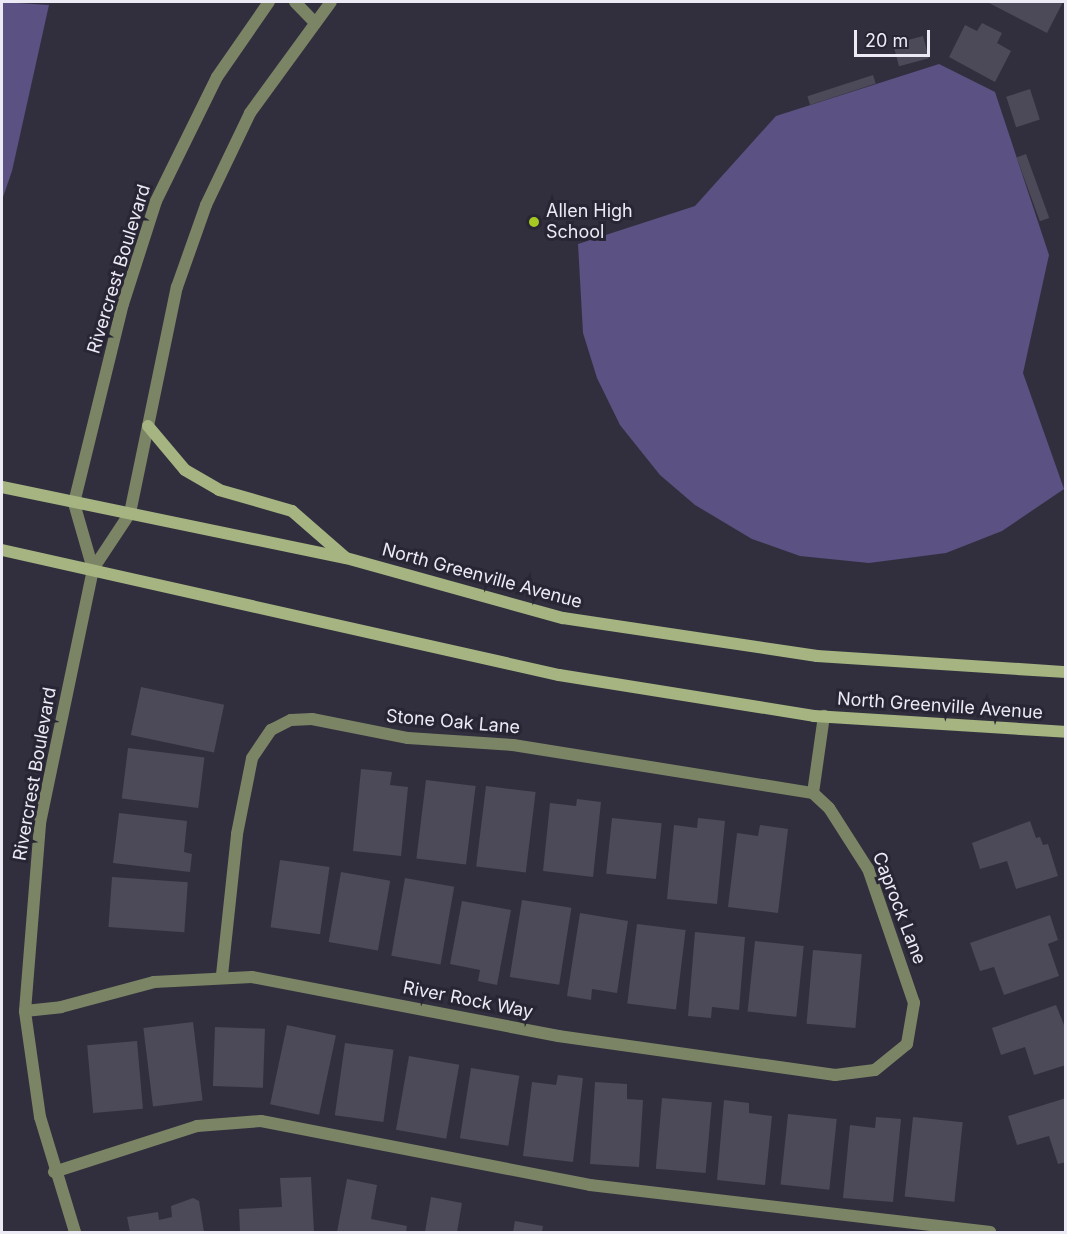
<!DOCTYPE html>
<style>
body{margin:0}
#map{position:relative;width:1067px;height:1234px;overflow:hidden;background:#312f3e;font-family:Inter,sans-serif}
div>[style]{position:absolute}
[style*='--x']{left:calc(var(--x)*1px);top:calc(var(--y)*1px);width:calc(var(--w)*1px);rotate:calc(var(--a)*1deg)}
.green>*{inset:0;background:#5b5182}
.building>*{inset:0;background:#4c4959;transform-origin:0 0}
.service>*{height:12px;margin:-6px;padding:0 6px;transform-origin:6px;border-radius:6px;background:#7b8565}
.minor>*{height:12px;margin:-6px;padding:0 6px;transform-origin:6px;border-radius:6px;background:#7b8565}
.tertiary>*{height:12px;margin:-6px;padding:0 6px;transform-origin:6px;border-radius:6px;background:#7b8565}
.secondary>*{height:12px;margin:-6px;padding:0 6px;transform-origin:6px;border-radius:6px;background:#a5b481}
.dots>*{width:16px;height:16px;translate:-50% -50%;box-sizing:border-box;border:3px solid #282534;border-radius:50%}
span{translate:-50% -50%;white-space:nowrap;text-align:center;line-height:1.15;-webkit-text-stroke:6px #282534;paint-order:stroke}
.poi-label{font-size:18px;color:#eceaf4}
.left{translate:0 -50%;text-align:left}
.street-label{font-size:18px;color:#eceaf4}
.frame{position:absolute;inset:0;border:3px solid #eceaf4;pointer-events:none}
.scale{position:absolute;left:854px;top:30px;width:76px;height:27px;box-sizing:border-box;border:3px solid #eceaf4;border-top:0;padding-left:8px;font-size:18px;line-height:21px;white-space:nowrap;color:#eceaf4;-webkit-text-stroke:4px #282534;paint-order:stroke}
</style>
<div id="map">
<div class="green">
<i style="clip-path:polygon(2px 2px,49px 5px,12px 171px,2px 200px)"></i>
<i style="clip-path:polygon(939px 64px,995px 92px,1049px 255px,1023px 373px,1064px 489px,1002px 531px,946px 553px,869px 563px,800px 556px,752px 539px,695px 505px,660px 475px,620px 425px,597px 378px,583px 333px,578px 244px,695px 206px,776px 116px)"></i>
</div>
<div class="building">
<i style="clip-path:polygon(987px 2px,1063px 2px,1047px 33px)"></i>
<i style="clip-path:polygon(982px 23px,1002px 33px,997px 43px,1011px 51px,995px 82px,949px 57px,965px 25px,977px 31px)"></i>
<i style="left:923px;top:36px;width:23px;height:31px;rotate:75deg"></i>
<i style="left:873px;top:75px;width:9px;height:69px;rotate:72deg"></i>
<i style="left:1030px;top:89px;width:32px;height:25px;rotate:72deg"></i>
<i style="left:1026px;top:154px;width:68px;height:10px;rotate:70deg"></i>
<i style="left:141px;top:687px;width:85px;height:49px;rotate:12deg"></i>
<i style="left:128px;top:748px;width:77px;height:51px;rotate:7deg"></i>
<i style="clip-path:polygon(361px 769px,392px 772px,390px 785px,408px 787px,401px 856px,353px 851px)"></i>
<i style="left:426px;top:780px;width:50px;height:79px;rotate:7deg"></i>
<i style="left:486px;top:786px;width:50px;height:81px;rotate:7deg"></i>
<i style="clip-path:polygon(577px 799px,601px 802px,593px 877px,543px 871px,550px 803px,576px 806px)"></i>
<i style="clip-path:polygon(119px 813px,187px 821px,184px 852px,192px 854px,190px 872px,113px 863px)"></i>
<i style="left:612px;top:818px;width:50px;height:56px;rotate:6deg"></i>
<i style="clip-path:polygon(698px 818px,725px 821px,717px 904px,667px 899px,674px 825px,697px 828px)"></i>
<i style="clip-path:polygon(1030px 821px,1036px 838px,1040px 837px,1043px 845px,1048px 844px,1058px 876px,1016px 889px,1007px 861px,980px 869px,972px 843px)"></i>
<i style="clip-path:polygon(760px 825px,788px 829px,778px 913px,728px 907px,737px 833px,758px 836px)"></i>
<i style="left:280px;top:860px;width:50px;height:68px;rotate:8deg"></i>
<i style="left:341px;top:872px;width:50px;height:71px;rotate:10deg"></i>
<i style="left:112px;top:877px;width:76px;height:50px;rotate:4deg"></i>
<i style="left:405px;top:878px;width:50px;height:79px;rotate:10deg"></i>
<i style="left:522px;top:900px;width:50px;height:78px;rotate:9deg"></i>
<i style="clip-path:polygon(462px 901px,511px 910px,497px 985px,478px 981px,480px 970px,450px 964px)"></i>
<i style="clip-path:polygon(580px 913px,628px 921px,617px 993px,592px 989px,591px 1000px,567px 996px)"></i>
<i style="clip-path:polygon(1050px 915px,1058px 940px,1048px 944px,1059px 976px,1004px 995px,994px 967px,980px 971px,970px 943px)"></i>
<i style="left:637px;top:924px;width:49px;height:80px;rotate:7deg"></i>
<i style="clip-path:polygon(695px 932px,745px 937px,739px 1010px,712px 1007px,711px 1018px,688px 1016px)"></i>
<i style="left:755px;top:941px;width:49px;height:71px;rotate:6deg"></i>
<i style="left:813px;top:950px;width:49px;height:74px;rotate:5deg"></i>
<i style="clip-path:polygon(1056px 1005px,1066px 1030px,1066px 1065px,1034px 1075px,1025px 1047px,1001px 1055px,992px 1028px)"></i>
<i style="left:193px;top:1022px;width:79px;height:50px;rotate:83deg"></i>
<i style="left:287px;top:1025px;width:50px;height:81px;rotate:12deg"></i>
<i style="left:215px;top:1027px;width:50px;height:59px;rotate:2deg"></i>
<i style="left:137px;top:1041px;width:68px;height:50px;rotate:85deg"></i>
<i style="left:345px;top:1043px;width:49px;height:73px;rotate:8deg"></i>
<i style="left:409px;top:1056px;width:51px;height:75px;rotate:10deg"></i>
<i style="left:471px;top:1068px;width:49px;height:71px;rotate:9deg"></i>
<i style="clip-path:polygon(558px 1075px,583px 1078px,573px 1162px,523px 1156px,532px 1082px,556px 1085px)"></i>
<i style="clip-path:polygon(595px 1082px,627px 1084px,627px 1099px,643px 1100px,639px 1167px,590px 1164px)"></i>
<i style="left:662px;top:1098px;width:50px;height:71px;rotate:5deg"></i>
<i style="clip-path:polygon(1066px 1098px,1066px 1162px,1058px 1164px,1049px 1136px,1017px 1145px,1008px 1116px)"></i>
<i style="clip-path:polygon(724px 1100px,749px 1103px,749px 1113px,772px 1116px,765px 1185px,717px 1180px)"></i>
<i style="left:788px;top:1114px;width:49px;height:71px;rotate:6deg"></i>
<i style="clip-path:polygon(876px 1117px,901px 1119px,893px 1202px,843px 1198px,850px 1125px,875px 1128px)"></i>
<i style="left:913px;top:1117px;width:50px;height:80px;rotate:6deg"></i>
<i style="clip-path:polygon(311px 1177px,314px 1232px,240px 1232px,239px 1209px,282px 1207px,280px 1178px)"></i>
<i style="clip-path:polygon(347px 1179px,377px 1185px,371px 1219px,407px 1226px,406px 1232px,337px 1232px)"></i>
<i style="clip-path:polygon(431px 1197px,462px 1203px,457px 1232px,425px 1232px)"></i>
<i style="clip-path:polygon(193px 1198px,199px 1201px,204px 1232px,130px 1232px,127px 1217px,158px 1212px,159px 1220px,172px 1217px,171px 1206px)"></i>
<i style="clip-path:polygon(515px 1221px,543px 1226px,542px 1232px,513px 1232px)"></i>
</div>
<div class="service">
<i style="--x:295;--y:2;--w:29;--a:46"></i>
<i style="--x:54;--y:1172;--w:150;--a:-17.8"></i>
<i style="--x:197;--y:1126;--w:64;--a:-4.5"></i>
<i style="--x:261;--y:1121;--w:335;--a:11"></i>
<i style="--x:590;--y:1185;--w:403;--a:6.7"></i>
</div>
<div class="minor">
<i style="--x:222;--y:975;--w:142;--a:-83.9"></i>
<i style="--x:237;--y:834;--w:77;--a:-78.8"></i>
<i style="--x:252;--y:758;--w:34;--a:-56"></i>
<i style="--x:271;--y:730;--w:22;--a:-27"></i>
<i style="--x:291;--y:720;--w:21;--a:-3"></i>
<i style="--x:312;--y:719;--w:98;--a:11.2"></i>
<i style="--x:408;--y:738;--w:105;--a:3.8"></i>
<i style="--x:513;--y:745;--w:304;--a:9.1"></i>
<i style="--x:25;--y:1011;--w:36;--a:-6"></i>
<i style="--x:61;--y:1007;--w:96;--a:-15"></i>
<i style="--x:154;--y:982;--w:98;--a:-2.9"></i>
<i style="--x:252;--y:977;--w:312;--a:10.9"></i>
<i style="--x:558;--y:1036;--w:280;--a:8"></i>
<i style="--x:835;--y:1075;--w:40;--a:-7.1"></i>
<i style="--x:875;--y:1070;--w:41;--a:-39.1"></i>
<i style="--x:907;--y:1044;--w:42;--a:-80.3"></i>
<i style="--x:914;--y:1003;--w:142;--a:-108.9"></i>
<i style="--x:868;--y:869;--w:72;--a:-122.6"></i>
<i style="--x:829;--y:808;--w:22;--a:-137"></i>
<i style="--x:813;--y:793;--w:78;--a:-81.9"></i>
</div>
<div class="tertiary">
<i style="--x:93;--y:569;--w:69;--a:-106.1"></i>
<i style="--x:74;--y:503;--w:205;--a:-76.2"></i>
<i style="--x:123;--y:304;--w:108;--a:-72.2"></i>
<i style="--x:156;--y:201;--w:138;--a:-63.8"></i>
<i style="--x:217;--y:77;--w:91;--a:-55.3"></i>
<i style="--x:75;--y:1232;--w:120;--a:-106.9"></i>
<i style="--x:40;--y:1117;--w:107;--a:-98.1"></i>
<i style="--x:25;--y:1011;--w:189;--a:-85.4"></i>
<i style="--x:40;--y:823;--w:259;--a:-78.2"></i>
<i style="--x:93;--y:569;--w:67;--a:-56.5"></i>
<i style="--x:130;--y:513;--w:231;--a:-78.3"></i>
<i style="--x:177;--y:287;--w:87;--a:-70.5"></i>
<i style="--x:206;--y:205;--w:102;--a:-64.4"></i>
<i style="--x:250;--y:113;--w:137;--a:-53.9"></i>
</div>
<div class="secondary">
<i style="--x:148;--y:426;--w:57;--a:49.9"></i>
<i style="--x:185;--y:470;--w:39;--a:30"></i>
<i style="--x:219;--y:490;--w:76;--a:16"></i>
<i style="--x:292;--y:511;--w:70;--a:41"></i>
<i style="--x:2;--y:487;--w:351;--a:11.7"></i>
<i style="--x:346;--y:558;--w:225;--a:15.5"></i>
<i style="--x:563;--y:618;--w:257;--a:8.5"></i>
<i style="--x:817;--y:656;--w:250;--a:3.7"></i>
<i style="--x:2;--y:550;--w:571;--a:12.65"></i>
<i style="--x:559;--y:675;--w:258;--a:9.1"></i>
<i style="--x:814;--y:716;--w:253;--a:3.6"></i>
</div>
<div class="dots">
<i style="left:534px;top:222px;background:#a5c823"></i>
</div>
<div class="poi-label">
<span class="left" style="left:546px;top:222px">Allen High<br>School</span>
</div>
<div class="street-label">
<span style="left:119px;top:269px;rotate:-73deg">Rivercrest Boulevard</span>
<span style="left:482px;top:576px;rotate:15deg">North Greenville Avenue</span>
<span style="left:940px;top:706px;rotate:4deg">North Greenville Avenue</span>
<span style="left:453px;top:722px;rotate:5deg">Stone Oak Lane</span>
<span style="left:35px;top:774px;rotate:-80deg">Rivercrest Boulevard</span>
<span style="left:899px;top:908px;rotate:69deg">Caprock Lane</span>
<span style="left:468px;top:1000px;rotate:11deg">River Rock Way</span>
</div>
<div class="frame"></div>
<div class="scale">20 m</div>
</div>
